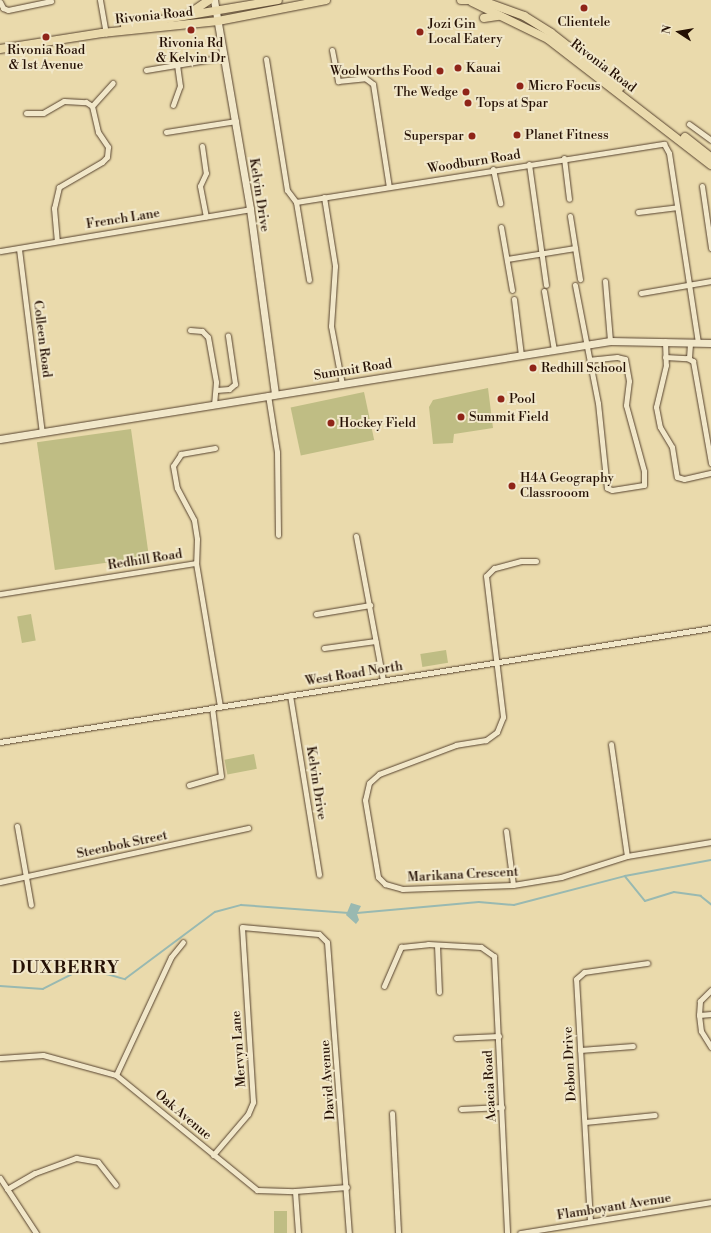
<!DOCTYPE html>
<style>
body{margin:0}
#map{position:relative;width:711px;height:1233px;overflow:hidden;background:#eadaac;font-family:"Libre Bodoni",serif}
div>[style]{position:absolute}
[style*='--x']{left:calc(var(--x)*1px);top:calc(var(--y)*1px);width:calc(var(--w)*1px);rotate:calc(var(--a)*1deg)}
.green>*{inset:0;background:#bfbd84;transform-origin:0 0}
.water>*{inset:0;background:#99b9b1}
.stream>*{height:1.5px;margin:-0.75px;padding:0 0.75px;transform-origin:0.75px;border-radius:0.75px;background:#99b9b1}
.roads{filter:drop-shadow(0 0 1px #56422e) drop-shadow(0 0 1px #56422e)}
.minor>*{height:5px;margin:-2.5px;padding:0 2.5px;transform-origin:2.5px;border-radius:2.5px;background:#f1e7c9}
.secondary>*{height:7px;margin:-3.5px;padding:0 3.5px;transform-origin:3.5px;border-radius:3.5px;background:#f1e7c9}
.primary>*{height:8px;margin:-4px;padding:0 4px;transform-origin:4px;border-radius:4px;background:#eadaac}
.dots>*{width:11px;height:11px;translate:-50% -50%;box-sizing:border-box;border:2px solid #f1e7c9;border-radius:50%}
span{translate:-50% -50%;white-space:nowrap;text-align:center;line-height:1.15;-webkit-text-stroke:4px #f1e7c9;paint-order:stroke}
.street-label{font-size:13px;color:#251004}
.poi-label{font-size:13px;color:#251004}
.left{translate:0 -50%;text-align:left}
.right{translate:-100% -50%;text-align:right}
.district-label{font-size:17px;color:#251004;font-weight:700;letter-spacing:1px}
.north{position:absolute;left:659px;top:12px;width:40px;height:40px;-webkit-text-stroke:3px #f1e7c9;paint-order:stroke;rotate:282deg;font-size:11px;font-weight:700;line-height:16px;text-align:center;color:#251004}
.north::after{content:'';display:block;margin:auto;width:14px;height:18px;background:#251004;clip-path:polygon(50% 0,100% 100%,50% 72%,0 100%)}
</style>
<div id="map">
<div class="green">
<i style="clip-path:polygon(488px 388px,493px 428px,454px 434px,453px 443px,433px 444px,429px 407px,433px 400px)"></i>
<i style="left:364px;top:392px;width:49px;height:75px;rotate:78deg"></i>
<i style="left:131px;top:429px;width:129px;height:95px;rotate:82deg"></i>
<i style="left:31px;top:614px;width:27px;height:14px;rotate:80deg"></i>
<i style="left:446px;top:650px;width:13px;height:26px;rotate:81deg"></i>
<i style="left:254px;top:754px;width:15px;height:30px;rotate:79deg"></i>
<i style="left:274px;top:1211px;width:13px;height:22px"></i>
</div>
<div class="water">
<i style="clip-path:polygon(351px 903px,361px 906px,357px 914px,359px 920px,356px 924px,346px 915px)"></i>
</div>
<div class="stream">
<i style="--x:625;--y:876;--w:87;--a:-10.5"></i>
<i style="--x:357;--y:913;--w:122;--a:-5.2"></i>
<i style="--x:479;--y:902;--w:35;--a:5"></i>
<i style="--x:514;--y:905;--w:115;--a:-14.6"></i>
<i style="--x:625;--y:876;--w:32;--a:51"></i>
<i style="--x:645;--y:901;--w:30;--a:-17"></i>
<i style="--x:674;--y:892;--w:27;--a:8"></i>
<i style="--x:701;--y:896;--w:13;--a:39"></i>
<i style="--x:0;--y:986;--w:43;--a:4"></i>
<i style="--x:43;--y:989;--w:62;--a:-27"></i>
<i style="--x:98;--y:961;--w:16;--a:55"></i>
<i style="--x:107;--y:974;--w:19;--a:16"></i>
<i style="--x:125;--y:979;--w:112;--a:-36.7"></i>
<i style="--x:215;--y:912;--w:27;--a:-15"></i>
<i style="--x:241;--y:905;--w:108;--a:4.2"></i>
</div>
<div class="roads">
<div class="minor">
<i style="--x:100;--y:0;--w:34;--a:80"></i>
<i style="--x:0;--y:2;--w:7;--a:63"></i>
<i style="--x:3;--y:8;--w:5;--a:22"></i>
<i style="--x:8;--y:10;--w:44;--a:-11.8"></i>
<i style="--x:332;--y:50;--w:32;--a:79"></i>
<i style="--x:338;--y:81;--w:27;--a:-6"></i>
<i style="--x:365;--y:78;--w:10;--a:37"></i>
<i style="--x:373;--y:84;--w:104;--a:81.2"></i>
<i style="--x:266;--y:59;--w:133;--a:80.9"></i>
<i style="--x:287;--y:190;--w:15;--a:53"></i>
<i style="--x:146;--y:70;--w:79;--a:-9.5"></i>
<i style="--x:173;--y:105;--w:20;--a:-70"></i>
<i style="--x:180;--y:86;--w:22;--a:-98"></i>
<i style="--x:92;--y:106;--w:31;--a:-48"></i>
<i style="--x:26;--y:113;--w:17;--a:0"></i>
<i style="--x:43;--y:113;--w:24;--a:-30"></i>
<i style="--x:64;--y:101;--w:22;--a:3"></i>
<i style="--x:86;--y:102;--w:7;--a:34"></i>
<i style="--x:92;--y:106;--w:27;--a:77"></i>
<i style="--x:98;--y:132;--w:18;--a:56"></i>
<i style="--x:108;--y:147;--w:10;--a:96"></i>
<i style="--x:107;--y:157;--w:7;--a:135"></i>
<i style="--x:102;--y:162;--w:50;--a:149.8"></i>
<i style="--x:59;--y:187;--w:22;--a:103"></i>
<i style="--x:54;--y:208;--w:32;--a:85"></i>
<i style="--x:689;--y:124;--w:27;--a:36"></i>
<i style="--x:166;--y:132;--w:71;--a:-8.9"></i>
<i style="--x:202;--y:146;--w:27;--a:82"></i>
<i style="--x:206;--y:173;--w:14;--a:115"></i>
<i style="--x:200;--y:186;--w:31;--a:79"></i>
<i style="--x:564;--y:158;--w:41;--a:83"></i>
<i style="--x:529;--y:164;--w:122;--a:82"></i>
<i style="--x:493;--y:169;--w:35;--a:78"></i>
<i style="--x:702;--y:186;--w:63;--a:81.7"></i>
<i style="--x:324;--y:197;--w:70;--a:80.9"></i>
<i style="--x:335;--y:266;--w:60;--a:93.8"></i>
<i style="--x:331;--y:326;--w:59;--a:79.3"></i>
<i style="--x:296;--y:202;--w:373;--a:-9"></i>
<i style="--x:664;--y:144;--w:10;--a:61"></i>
<i style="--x:669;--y:153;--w:192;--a:81.3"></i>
<i style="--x:296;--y:202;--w:79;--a:80.5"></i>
<i style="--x:638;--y:212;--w:38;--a:-7"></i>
<i style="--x:570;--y:216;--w:64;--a:81"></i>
<i style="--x:501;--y:227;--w:64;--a:80.1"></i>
<i style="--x:19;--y:249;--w:185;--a:82.9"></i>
<i style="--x:0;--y:251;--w:254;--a:-9.5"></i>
<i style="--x:507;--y:259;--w:69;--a:-9.2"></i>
<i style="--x:605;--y:281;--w:60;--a:85.2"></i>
<i style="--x:575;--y:285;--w:120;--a:79"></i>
<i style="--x:598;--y:403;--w:85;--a:84"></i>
<i style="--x:607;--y:488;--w:5;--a:22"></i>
<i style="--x:612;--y:490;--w:32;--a:-9"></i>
<i style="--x:644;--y:485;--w:14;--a:-90"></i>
<i style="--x:644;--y:471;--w:68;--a:-105.3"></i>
<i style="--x:626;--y:405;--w:24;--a:-83"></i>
<i style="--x:629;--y:381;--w:22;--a:-100"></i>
<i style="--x:625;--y:359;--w:8;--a:-166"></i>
<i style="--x:617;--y:357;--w:27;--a:174"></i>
<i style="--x:544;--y:291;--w:60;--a:80.4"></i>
<i style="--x:641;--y:293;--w:71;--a:-9.7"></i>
<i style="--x:514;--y:299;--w:56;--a:82.9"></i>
<i style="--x:190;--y:330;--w:12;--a:5"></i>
<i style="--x:202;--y:331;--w:8;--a:45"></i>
<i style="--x:208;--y:337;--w:46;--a:79.9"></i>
<i style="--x:216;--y:382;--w:23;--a:95"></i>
<i style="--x:665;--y:341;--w:24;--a:88"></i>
<i style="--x:666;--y:365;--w:43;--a:103.4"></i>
<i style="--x:656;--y:407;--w:20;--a:79"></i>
<i style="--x:660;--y:427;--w:23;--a:59"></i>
<i style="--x:672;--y:447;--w:30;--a:81"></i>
<i style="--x:677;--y:477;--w:7;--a:16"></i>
<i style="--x:684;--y:479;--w:28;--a:-13"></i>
<i style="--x:665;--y:357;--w:22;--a:3"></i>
<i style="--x:687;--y:358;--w:7;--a:27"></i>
<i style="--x:693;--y:361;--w:104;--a:80"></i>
<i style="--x:689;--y:358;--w:16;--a:-86"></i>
<i style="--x:216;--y:390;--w:13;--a:-4"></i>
<i style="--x:229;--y:389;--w:8;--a:-40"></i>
<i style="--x:235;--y:384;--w:49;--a:-98.3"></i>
<i style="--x:268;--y:395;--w:58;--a:81"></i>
<i style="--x:277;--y:452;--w:83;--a:89.3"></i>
<i style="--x:215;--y:448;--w:35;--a:170"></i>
<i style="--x:181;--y:454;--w:14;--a:124"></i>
<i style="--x:173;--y:466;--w:22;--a:80"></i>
<i style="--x:177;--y:488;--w:36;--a:62"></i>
<i style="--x:194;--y:520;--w:19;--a:81"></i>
<i style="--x:197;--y:539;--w:24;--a:92"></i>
<i style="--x:196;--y:563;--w:146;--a:80.5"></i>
<i style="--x:356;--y:536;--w:147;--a:79.4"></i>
<i style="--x:536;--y:561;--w:15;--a:180"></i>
<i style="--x:521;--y:561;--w:28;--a:165"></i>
<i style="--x:494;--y:568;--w:11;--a:135"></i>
<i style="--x:486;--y:576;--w:142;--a:83.1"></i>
<i style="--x:503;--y:717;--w:16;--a:112"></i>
<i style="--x:497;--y:732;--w:14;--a:144"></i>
<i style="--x:486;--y:740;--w:30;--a:171"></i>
<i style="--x:456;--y:745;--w:82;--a:159.4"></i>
<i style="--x:379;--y:774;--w:13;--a:138"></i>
<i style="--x:369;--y:783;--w:17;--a:103"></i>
<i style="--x:365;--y:800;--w:78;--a:80.4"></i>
<i style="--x:378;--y:877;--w:10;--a:45"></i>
<i style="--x:385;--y:884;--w:18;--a:16"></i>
<i style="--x:402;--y:889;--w:111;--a:-2.1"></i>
<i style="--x:513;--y:885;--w:49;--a:-9.5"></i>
<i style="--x:561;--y:877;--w:69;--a:-17.7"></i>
<i style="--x:627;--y:856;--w:85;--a:-9.5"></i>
<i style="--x:0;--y:594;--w:198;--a:-9"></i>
<i style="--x:316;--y:614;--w:55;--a:-9.5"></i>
<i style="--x:324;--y:648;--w:52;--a:-7.7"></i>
<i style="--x:290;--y:695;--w:182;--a:80.8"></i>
<i style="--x:0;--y:742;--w:720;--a:-9.11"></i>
<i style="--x:611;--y:744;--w:113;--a:81.9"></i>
<i style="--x:189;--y:785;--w:33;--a:-16"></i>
<i style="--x:221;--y:776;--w:69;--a:-97.5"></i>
<i style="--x:17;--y:826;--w:80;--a:80"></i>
<i style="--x:506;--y:831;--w:54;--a:82.6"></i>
<i style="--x:0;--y:882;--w:254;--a:-12.3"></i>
<i style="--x:437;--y:945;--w:47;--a:87.6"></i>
<i style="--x:384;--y:986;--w:43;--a:-66.4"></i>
<i style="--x:401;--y:947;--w:27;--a:-6"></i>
<i style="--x:428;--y:944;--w:53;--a:3.2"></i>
<i style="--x:481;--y:947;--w:16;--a:35"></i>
<i style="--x:494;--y:956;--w:277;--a:87.3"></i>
<i style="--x:711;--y:990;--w:16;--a:135"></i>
<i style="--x:700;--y:1001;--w:14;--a:94"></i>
<i style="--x:699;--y:1015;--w:16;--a:83"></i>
<i style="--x:701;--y:1031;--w:19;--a:58"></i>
<i style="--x:699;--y:1015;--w:12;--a:-5"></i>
<i style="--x:456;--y:1038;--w:43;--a:-2.7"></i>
<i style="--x:580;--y:1050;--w:53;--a:-4.3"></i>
<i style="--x:0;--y:1058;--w:43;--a:-4"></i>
<i style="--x:43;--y:1055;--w:76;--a:15.3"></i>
<i style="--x:116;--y:1075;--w:182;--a:39.2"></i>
<i style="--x:257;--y:1190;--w:38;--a:2"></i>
<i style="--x:295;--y:1191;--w:52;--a:-4.4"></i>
<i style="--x:116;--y:1075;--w:130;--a:-65"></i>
<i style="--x:171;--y:957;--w:19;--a:-51"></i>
<i style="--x:461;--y:1109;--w:41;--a:-2.8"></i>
<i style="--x:392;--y:1113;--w:120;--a:87.1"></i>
<i style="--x:585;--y:1122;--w:70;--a:-5.7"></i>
<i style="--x:213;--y:1155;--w:54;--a:-49.5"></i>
<i style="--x:248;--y:1114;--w:13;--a:-67"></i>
<i style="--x:253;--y:1102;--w:175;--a:-93.6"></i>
<i style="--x:242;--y:927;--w:77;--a:5.2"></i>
<i style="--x:319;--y:934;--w:11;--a:45"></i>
<i style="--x:327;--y:942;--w:292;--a:85.7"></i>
<i style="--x:0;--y:1178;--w:66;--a:56.8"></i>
<i style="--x:7;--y:1189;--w:32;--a:-30"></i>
<i style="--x:35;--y:1173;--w:44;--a:-20.1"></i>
<i style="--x:76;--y:1158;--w:22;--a:10"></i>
<i style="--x:98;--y:1162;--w:29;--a:52"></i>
<i style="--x:295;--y:1191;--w:42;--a:85.9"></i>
<i style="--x:590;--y:1221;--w:242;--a:-93.3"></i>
<i style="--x:576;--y:979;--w:11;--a:-41"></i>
<i style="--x:584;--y:972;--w:64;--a:-8.1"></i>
<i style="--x:520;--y:1233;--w:193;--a:-9.2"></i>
</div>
<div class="secondary">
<i style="--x:214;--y:0;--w:212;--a:80.2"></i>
<i style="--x:250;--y:209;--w:187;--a:82.3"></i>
<i style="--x:0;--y:439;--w:618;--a:-9.13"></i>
<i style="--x:610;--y:341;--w:101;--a:1.1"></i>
</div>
<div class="primary">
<i style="--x:461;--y:0;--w:15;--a:0"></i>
<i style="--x:480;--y:0;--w:47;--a:20"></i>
<i style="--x:524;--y:16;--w:32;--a:32"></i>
<i style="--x:551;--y:33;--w:88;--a:38"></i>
<i style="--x:472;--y:2;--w:85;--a:26"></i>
<i style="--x:548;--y:39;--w:206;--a:37.7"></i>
<i style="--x:190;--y:13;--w:23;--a:-34"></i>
<i style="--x:484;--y:18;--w:15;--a:-8"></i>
<i style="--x:125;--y:26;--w:155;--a:-9.6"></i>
<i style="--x:0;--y:49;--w:103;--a:-8.9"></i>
<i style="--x:102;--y:33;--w:117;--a:-5.9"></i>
<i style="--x:218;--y:21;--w:110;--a:-11"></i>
<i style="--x:685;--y:137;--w:33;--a:38"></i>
</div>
</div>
<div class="dots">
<i style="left:584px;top:8px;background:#8f2418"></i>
<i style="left:191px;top:30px;background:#8f2418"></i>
<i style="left:420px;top:32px;background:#8f2418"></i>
<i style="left:46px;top:37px;background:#8f2418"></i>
<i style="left:458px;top:68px;background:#8f2418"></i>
<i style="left:440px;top:71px;background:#8f2418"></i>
<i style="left:520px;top:86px;background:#8f2418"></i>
<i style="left:466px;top:92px;background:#8f2418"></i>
<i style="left:468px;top:103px;background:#8f2418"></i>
<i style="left:517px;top:135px;background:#8f2418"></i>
<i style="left:472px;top:136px;background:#8f2418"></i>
<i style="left:533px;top:368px;background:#8f2418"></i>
<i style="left:501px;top:399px;background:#8f2418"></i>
<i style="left:461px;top:417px;background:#8f2418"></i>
<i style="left:331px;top:423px;background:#8f2418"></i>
<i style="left:512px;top:486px;background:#8f2418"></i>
</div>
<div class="street-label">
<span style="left:154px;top:16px;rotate:-6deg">Rivonia Road</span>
<span style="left:603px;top:66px;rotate:37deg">Rivonia Road</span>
<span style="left:474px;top:162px;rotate:-9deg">Woodburn Road</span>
<span style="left:259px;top:195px;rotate:81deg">Kelvin Drive</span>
<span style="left:123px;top:219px;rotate:-9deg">French Lane</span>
<span style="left:42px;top:339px;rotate:83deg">Colleen Road</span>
<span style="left:353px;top:370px;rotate:-9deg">Summit Road</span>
<span style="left:145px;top:560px;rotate:-9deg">Redhill Road</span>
<span style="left:354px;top:674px;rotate:-9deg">West Road North</span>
<span style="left:316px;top:783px;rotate:81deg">Kelvin Drive</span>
<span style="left:122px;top:845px;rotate:-12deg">Steenbok Street</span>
<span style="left:463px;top:875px;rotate:-3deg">Marikana Crescent</span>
<span style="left:239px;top:1049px;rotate:-94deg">Mervyn Lane</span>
<span style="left:570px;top:1064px;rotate:-93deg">Debon Drive</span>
<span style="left:328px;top:1080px;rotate:-94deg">David Avenue</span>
<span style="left:490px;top:1086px;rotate:-93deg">Acacia Road</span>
<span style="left:183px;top:1115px;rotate:40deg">Oak Avenue</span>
<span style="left:614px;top:1207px;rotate:-9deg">Flamboyant Avenue</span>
</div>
<div class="poi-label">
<span style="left:584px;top:22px">Clientele</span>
<span class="left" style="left:428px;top:32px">Jozi Gin<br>Local Eatery</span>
<span style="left:191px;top:51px">Rivonia Rd<br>&amp; Kelvin Dr</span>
<span style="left:46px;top:58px">Rivonia Road<br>&amp; 1st Avenue</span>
<span class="left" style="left:466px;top:68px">Kauai</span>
<span class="right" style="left:432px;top:71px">Woolworths Food</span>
<span class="left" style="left:528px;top:86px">Micro Focus</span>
<span class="right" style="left:458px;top:92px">The Wedge</span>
<span class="left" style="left:476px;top:103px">Tops at Spar</span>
<span class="left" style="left:525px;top:135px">Planet Fitness</span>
<span class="right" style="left:464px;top:136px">Superspar</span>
<span class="left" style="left:541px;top:368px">Redhill School</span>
<span class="left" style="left:509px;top:399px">Pool</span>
<span class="left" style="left:469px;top:417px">Summit Field</span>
<span class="left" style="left:339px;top:423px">Hockey Field</span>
<span class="left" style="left:520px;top:486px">H4A Geography<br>Classrooom</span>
</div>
<div class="district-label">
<span style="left:66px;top:969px">DUXBERRY</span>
</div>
<div class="north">N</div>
</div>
